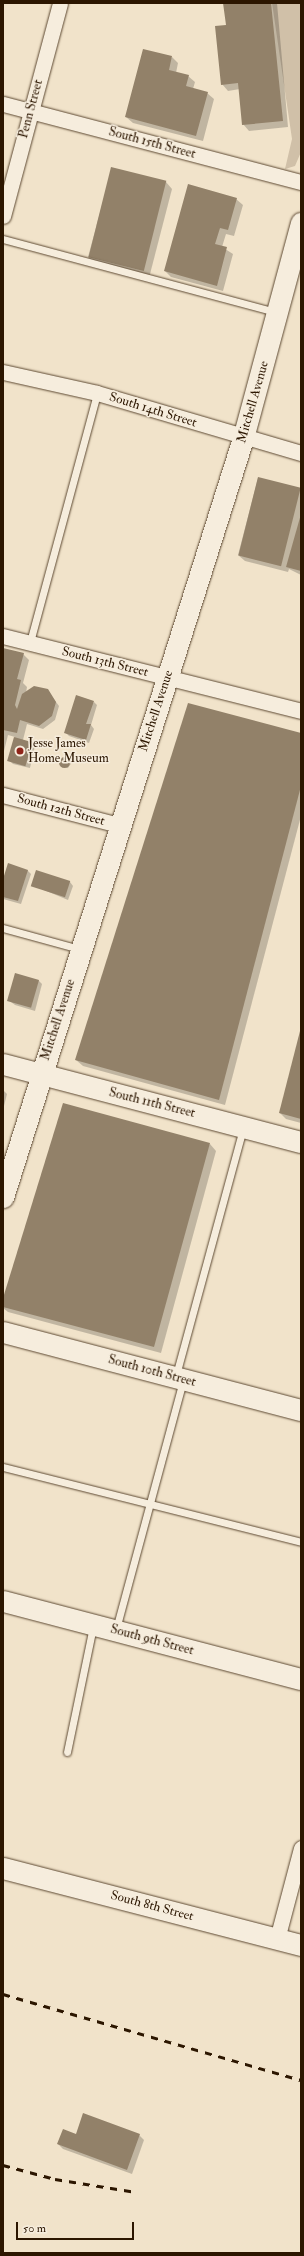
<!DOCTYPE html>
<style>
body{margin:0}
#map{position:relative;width:304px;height:2256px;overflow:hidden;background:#f1e3ca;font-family:"IM FELL Double Pica",serif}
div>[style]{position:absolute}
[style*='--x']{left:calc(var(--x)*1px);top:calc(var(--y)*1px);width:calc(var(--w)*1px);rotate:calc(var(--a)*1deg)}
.green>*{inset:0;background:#d0c0a8}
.shadow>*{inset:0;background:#0003;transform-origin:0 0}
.building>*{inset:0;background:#928169;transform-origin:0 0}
.round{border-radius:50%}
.roads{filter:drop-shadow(0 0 1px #5d4932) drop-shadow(0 0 1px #5d4932)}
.lane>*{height:7px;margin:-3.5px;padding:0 3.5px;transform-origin:3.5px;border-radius:3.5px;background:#f6eddd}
.street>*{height:15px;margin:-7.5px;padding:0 7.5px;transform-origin:7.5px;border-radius:7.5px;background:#f6eddd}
.secondary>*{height:21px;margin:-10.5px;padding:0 10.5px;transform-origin:10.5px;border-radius:10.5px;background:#f6eddd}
.rail>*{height:3px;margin-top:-1.5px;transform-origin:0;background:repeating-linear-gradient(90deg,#2c1600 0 7px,transparent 0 14px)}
.dots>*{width:11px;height:11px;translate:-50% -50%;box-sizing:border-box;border:2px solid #f6eddd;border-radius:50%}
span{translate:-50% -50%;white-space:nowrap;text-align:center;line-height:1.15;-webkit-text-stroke:3px #f6eddd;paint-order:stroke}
.street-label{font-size:13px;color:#2c1600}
.poi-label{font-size:13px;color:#2c1600}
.left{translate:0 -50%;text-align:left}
.frame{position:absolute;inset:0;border:4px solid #2c1600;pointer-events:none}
.scale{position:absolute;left:16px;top:2222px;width:118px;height:18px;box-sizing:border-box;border:2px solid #2c1600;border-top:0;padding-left:5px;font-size:12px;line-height:14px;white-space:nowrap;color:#2c1600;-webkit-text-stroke:3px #f6eddd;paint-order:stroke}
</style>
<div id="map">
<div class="green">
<i style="clip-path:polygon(272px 3px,301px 3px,301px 152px,295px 166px,285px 169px,292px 139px)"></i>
</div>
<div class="shadow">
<i style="clip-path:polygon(225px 3px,277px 3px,288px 127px,249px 131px,243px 124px,240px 89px,228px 91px,222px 84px,227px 26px)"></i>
<i style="clip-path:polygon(172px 57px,178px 63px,176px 73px,188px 76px,195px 82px,193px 89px,207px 93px,214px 99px,203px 141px,133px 123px,126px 117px)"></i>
<i style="clip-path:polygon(112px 168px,166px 182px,172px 189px,149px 278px,94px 263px,88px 257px)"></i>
<i style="clip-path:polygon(236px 199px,243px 205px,234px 236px,226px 234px,222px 247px,233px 254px,223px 291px,171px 277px,165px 271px)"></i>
<i style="clip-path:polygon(258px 478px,301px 489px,301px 575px,289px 569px,288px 572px,245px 561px,238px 555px)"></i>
<i style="clip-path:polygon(3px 649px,23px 654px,29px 660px,23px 683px,27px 687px,26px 693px,47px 690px,59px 706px,55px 720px,43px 729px,27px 724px,23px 740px,35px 746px,30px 768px,13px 764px,10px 761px,15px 737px,8px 735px,3px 755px)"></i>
<i style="clip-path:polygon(94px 702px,97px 705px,91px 725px,94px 729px,89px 743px,69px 736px,65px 732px)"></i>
<i style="clip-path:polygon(301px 734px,301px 816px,225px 1105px,83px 1066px,76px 1060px)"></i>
<i style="left:64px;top:758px;width:9px;height:6px;rotate:36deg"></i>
<i style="clip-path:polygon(27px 870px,31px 874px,21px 904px,3px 899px,3px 883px)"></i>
<i style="clip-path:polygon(70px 882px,73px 886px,68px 900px,32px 885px)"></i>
<i style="clip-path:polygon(16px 974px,39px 981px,42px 984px,35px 1011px,15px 1005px,11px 1002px)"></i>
<i style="clip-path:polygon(301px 1033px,301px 1123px,286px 1119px,280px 1113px)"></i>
<i style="clip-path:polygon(3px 1090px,7px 1094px,3px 1110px)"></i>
<i style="clip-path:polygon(210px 1144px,216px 1151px,161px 1353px,8px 1312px,3px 1308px,3px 1301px)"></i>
<i style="clip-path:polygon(76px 2135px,139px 2135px,144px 2140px,132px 2174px,63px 2149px,58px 2144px)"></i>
</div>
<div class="building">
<i style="clip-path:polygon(223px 3px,271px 3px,283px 121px,242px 125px,238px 83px,221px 85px,215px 26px,226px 25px)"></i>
<i style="clip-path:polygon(143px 49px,172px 56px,169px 70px,189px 75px,186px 86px,208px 92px,196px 136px,125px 117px)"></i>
<i style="left:111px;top:167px;width:57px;height:93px;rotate:14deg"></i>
<i style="clip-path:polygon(188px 184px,237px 198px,228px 230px,220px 228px,215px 244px,227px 247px,217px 286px,164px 271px)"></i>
<i style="left:258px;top:477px;width:44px;height:81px;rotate:14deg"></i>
<i style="clip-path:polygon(301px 514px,301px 571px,286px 567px)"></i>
<i style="clip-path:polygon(3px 648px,24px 653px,17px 679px,21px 680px,15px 705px,17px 709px,22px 694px,34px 686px,48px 689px,56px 702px,52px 716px,39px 726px,20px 720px,17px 733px,3px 730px)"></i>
<i style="clip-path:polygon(76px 695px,94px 701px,86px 724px,91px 724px,86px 740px,64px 733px)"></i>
<i style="clip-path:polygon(188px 703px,301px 733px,301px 786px,219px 1100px,75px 1060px)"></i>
<i style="left:14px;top:737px;width:19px;height:25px;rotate:16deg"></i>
<i class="round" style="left:58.5px;top:756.5px;width:11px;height:11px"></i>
<i style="clip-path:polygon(8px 863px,28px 870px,18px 901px,3px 897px,3px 879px)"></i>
<i style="left:36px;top:870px;width:36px;height:17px;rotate:18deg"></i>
<i style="left:15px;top:973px;width:25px;height:29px;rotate:16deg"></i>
<i style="clip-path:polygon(300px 1031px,301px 1031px,301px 1119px,279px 1113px)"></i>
<i style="clip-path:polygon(63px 1103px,210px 1143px,154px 1347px,3px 1307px,3px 1298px)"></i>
<i style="clip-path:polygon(83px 2113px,140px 2134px,127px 2170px,57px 2144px,63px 2129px,76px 2134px)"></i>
</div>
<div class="roads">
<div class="lane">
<i style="--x:3;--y:239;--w:283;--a:15"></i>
<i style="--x:30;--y:642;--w:258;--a:-74.9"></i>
<i style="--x:3;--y:928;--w:80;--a:15.3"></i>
<i style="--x:176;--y:1375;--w:255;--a:-74.8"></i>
<i style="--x:3;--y:1467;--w:307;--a:14.1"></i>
<i style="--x:116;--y:1629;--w:258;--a:-74.9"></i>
<i style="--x:67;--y:1752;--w:128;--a:-78.3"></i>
</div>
<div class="street">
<i style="--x:3;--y:104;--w:308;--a:14.7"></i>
<i style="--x:3;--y:216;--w:220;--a:-75"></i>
<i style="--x:3;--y:372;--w:96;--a:12.6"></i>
<i style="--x:97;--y:393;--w:213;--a:16.4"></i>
<i style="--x:3;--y:636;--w:307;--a:14.1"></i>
<i style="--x:3;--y:795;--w:120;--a:14.5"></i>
<i style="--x:277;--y:1939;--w:94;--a:-75.2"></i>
</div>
<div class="secondary">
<i style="--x:3;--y:1064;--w:308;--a:14.7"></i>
<i style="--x:3;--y:1197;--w:796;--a:-72.45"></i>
<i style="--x:243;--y:438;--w:223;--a:-74.9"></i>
<i style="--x:3;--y:1332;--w:308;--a:14.7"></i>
<i style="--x:3;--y:1601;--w:308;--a:14.7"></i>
<i style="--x:3;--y:1868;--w:308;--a:14.5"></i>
</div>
</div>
<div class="rail">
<i style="--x:3;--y:1994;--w:310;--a:16.1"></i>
<i style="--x:3;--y:2165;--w:54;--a:15.1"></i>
<i style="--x:55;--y:2179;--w:82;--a:9.1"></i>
</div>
<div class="dots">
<i style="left:20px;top:751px;background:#8f2418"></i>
</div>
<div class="street-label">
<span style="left:31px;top:109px;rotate:-75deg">Penn Street</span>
<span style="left:152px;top:143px;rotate:15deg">South 15th Street</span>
<span style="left:253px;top:402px;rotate:-74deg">Mitchell Avenue</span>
<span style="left:153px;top:410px;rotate:17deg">South 14th Street</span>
<span style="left:105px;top:662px;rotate:14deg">South 13th Street</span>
<span style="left:156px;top:711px;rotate:-72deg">Mitchell Avenue</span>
<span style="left:61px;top:810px;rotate:15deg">South 12th Street</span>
<span style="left:58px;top:1020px;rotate:-72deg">Mitchell Avenue</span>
<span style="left:152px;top:1103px;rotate:14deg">South 11th Street</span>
<span style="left:152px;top:1371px;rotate:15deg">South 10th Street</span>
<span style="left:152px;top:1640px;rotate:15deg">South 9th Street</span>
<span style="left:152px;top:1906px;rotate:15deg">South 8th Street</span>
</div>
<div class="poi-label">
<span class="left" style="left:28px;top:751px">Jesse James<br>Home Museum</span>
</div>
<div class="frame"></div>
<div class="scale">50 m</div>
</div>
